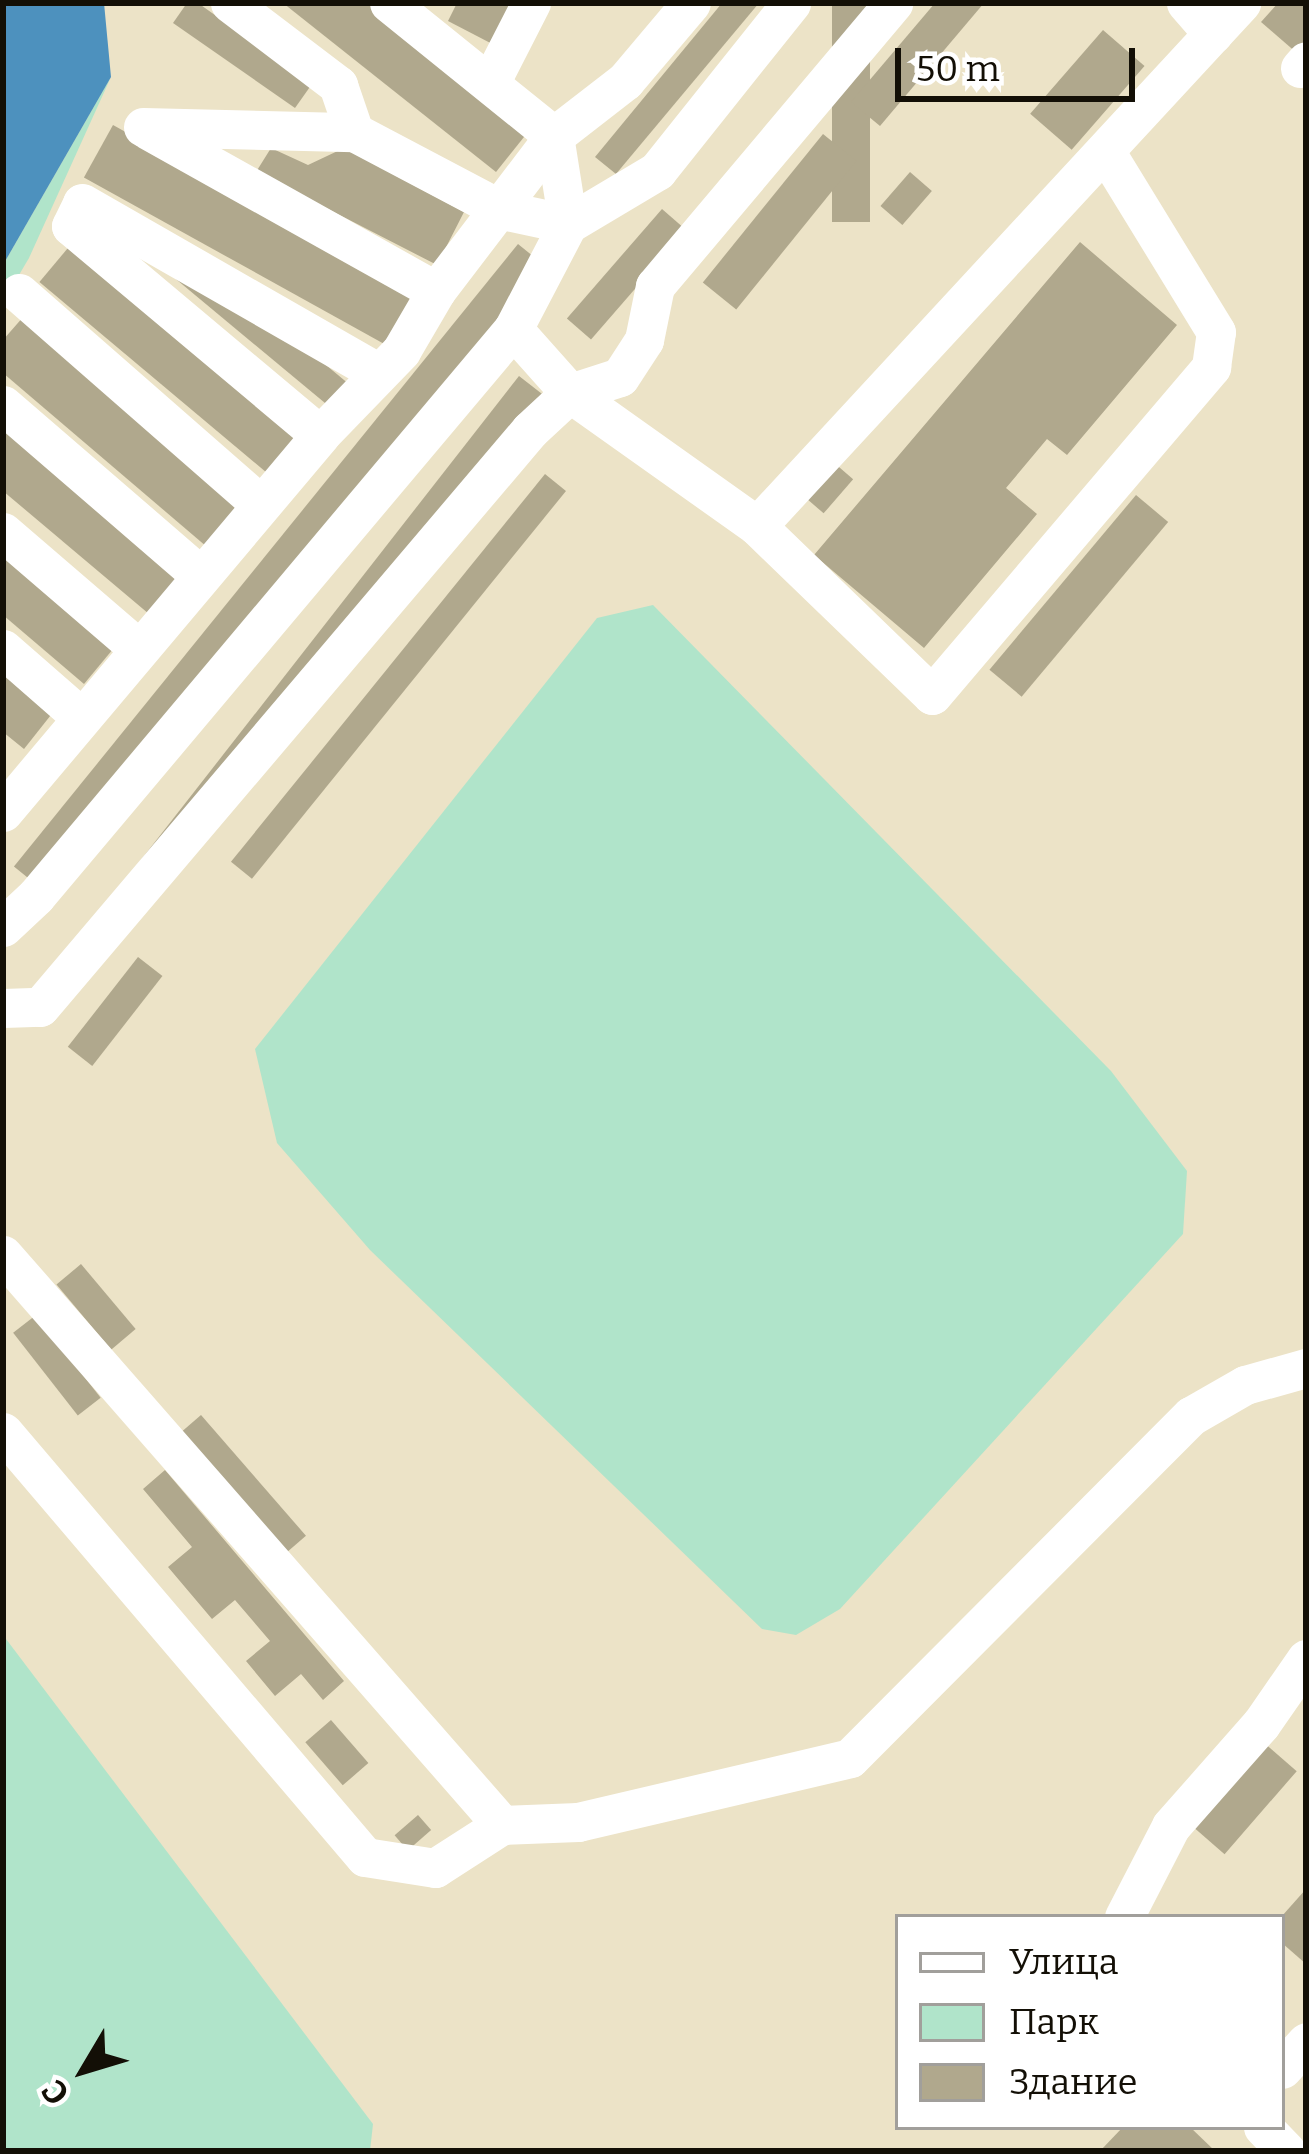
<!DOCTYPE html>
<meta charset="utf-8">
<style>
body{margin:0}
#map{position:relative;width:1309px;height:2154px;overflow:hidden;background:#ece3c7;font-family:Bitter,serif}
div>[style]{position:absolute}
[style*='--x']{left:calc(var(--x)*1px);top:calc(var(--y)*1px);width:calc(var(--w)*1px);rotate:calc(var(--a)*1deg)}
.green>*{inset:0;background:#b0e4ca}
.water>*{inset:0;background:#4d91be}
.building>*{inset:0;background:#b0a88d;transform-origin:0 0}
.minor>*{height:39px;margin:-19.5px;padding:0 19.5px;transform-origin:19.5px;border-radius:19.5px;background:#fff}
span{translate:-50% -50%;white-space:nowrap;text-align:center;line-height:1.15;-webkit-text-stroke:10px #fff;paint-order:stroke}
.frame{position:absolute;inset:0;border:6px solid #130f06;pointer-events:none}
.legend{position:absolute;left:895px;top:1914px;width:390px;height:216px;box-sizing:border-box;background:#fff;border:3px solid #a19f9b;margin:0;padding:15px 21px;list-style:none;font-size:36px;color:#130f06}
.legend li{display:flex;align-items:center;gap:24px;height:60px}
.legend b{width:60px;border:3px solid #a19f9b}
.north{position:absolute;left:24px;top:2010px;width:120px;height:120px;-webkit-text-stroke:9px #fff;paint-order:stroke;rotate:232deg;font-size:33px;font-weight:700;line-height:48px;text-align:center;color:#130f06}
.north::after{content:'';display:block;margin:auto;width:42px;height:54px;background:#130f06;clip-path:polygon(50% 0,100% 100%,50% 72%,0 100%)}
.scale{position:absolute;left:895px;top:48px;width:240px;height:54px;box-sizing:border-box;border:6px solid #130f06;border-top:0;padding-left:15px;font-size:36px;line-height:42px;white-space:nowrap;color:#130f06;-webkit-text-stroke:9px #fff;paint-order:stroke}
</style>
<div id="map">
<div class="green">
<i style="clip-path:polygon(111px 77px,29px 258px,3px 302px,3px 265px)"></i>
<i style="clip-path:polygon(653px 605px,1111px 1071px,1187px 1171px,1183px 1234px,840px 1609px,796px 1635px,762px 1629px,370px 1250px,277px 1143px,255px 1049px,597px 618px)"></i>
<i style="clip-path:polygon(3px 1635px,373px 2124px,370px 2151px,3px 2151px)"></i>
</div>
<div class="water">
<i style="clip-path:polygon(3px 3px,104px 3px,111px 77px,3px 265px)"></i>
</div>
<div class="building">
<i style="clip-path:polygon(187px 3px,198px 3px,312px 84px,295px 108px,173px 23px)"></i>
<i style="clip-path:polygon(283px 3px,377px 3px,532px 127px,496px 172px)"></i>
<i style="clip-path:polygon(457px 3px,523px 3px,500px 48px,448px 21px)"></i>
<i style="clip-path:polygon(722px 3px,759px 3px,616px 174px,595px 157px)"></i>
<i style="left:832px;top:3px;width:38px;height:219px"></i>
<i style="clip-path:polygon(935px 3px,984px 3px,880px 126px,851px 102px)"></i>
<i style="clip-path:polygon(1278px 3px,1306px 3px,1306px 45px,1298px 54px,1261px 22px)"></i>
<i style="left:1103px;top:30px;width:55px;height:111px;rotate:41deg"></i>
<i style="left:113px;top:125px;width:346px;height:60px;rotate:29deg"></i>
<i style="left:823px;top:134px;width:43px;height:191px;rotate:39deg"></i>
<i style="clip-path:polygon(271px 148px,308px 165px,344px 148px,464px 212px,437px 265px,256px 172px)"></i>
<i style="left:910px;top:172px;width:29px;height:45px;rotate:41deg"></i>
<i style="left:662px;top:209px;width:32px;height:145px;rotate:41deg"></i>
<i style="left:78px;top:236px;width:303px;height:60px;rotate:40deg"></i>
<i style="clip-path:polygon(1080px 242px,1177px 325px,1067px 455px,1047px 439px,1006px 488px,1037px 514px,924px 648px,814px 555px)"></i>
<i style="left:518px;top:244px;width:33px;height:801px;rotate:39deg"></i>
<i style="clip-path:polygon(171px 275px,261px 311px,350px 385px,331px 408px)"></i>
<i style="clip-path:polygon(24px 316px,244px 504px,207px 547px,3px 373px,3px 340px)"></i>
<i style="left:519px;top:376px;width:31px;height:765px;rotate:38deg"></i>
<i style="clip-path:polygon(3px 412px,187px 569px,149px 614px,3px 491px)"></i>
<i style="left:832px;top:461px;width:28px;height:45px;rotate:41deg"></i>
<i style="left:545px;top:474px;width:27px;height:499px;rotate:39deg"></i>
<i style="left:1136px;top:495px;width:42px;height:228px;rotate:40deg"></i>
<i style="clip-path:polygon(3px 535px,123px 637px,84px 684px,3px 615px)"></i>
<i style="clip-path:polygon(3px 653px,62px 701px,24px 749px,3px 732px)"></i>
<i style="left:138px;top:957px;width:31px;height:114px;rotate:38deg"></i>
<i style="left:81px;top:1264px;width:85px;height:32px;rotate:50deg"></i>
<i style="left:36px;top:1315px;width:105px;height:29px;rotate:52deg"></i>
<i style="left:201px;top:1415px;width:160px;height:28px;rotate:49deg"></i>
<i style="clip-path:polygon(165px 1470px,344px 1681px,323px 1700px,301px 1674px,275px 1696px,246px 1661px,270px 1641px,235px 1600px,212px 1619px,168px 1567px,192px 1547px,143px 1489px)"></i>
<i style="left:331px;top:1720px;width:57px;height:34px;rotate:49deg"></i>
<i style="left:1262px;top:1741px;width:46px;height:110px;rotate:41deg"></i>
<i style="left:418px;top:1815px;width:20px;height:31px;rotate:49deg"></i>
<i style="clip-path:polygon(1306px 1889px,1306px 1964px,1282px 1943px,1282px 1916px)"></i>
<i style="clip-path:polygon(1123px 2127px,1190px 2127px,1215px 2151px,1100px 2151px)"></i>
</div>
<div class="minor">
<i style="--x:230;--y:3;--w:136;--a:37.2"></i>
<i style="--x:338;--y:85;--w:50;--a:71.2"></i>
<i style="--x:1186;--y:3;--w:41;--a:48.9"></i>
<i style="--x:1300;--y:68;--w:9;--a:-49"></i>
<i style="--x:491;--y:81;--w:88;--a:-62.9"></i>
<i style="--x:143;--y:127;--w:211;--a:1.4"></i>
<i style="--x:354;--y:132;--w:167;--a:27.8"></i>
<i style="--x:502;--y:210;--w:67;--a:12"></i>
<i style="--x:568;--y:224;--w:89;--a:-99"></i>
<i style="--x:554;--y:136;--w:212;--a:-141.1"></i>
<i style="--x:148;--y:130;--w:330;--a:29.2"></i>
<i style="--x:19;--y:293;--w:320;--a:41.2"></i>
<i style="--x:513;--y:329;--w:86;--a:48.3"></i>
<i style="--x:570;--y:393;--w:229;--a:35.4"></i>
<i style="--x:757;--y:526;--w:243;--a:44"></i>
<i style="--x:932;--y:695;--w:431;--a:-49.6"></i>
<i style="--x:1211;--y:367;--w:35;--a:-82"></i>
<i style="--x:1216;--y:332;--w:212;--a:-121.5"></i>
<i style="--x:3;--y:405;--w:260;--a:40.8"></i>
<i style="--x:320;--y:435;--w:325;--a:-140"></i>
<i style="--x:71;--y:226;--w:25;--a:-64"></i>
<i style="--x:82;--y:203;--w:342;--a:29.8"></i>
<i style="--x:757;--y:526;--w:713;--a:-47.22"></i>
<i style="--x:3;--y:532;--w:179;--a:40.7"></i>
<i style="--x:3;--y:649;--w:103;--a:41.1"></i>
<i style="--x:3;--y:812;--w:493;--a:-49.9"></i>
<i style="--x:320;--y:435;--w:117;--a:-46"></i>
<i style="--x:401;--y:351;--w:69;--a:-59.7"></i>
<i style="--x:436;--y:291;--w:195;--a:-52.7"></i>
<i style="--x:554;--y:136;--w:90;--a:-37.8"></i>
<i style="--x:625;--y:81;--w:102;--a:-49.8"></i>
<i style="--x:3;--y:927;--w:45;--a:-43.2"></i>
<i style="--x:36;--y:896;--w:741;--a:-49.93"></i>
<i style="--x:513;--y:329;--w:119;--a:-62.4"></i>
<i style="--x:568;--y:224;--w:104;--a:-30.8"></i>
<i style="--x:657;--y:171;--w:215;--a:-51.4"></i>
<i style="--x:3;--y:1008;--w:37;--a:-2"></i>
<i style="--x:40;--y:1007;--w:757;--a:-49.66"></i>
<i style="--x:530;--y:430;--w:54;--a:-42.8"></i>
<i style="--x:570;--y:393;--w:52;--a:-17.7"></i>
<i style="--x:620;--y:377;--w:44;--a:-57"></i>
<i style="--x:644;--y:340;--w:55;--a:-78.5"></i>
<i style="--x:655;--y:286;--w:370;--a:-49.9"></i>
<i style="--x:3;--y:1255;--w:758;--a:48.8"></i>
<i style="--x:502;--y:1825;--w:76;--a:-2.3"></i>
<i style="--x:578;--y:1822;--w:279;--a:-13.2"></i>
<i style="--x:850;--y:1758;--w:483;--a:-45.1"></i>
<i style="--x:1191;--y:1416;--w:62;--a:-29.9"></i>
<i style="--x:1245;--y:1385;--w:63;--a:-15.6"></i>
<i style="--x:3;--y:1432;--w:558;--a:49.58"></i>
<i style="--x:365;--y:1857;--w:71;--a:8.9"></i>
<i style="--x:435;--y:1868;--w:80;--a:-32.7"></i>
<i style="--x:1124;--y:1917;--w:102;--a:-62.7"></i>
<i style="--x:1171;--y:1826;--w:136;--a:-48.6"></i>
<i style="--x:1261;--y:1724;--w:79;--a:-55.3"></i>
<i style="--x:1282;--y:2069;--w:36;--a:-48"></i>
<i style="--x:1263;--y:2127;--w:33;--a:46"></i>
</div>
<div class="frame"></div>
<ul class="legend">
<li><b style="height:15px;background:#fff"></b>Улица</li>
<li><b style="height:33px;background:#b0e4ca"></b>Парк</li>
<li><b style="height:33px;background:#b0a88d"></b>Здание</li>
</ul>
<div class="north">С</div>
<div class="scale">50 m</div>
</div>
